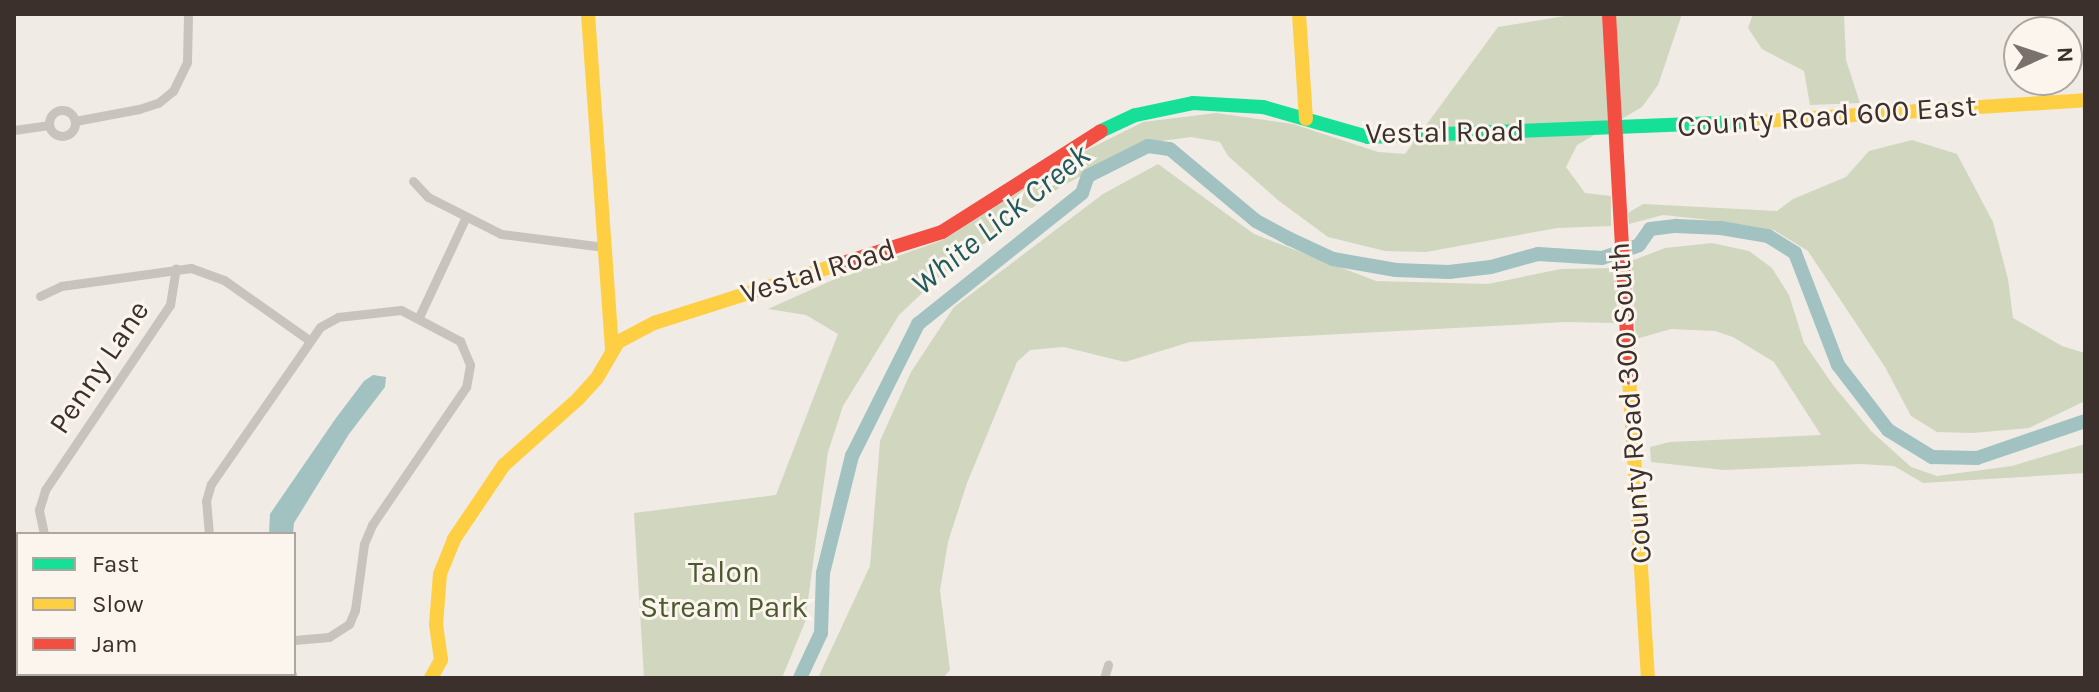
<!DOCTYPE html>
<style>
body{margin:0}
#map{position:relative;width:2099px;height:692px;overflow:hidden;background:#f0ebe5;font-family:Karla,sans-serif}
div>[style]{position:absolute}
[style*='--x']{left:calc(var(--x)*1px);top:calc(var(--y)*1px);width:calc(var(--w)*1px);rotate:calc(var(--a)*1deg)}
.green>*{inset:0;background:#d1d6bf}
.water>*{inset:0;background:#a1c2c1}
.river>*{height:14px;margin:-7px;padding:0 7px;transform-origin:7px;border-radius:7px;background:#a1c2c1}
.street>*{height:9px;margin:-4.5px;padding:0 4.5px;transform-origin:4.5px;border-radius:4.5px;background:#c9c3be}
.street>.ring{margin:-4.5px;padding:0;box-sizing:content-box;background:none;border:9px solid #c9c3be;border-radius:50%}
.fast>*{height:14px;margin:-7px;padding:0 7px;transform-origin:7px;border-radius:7px;background:#16e098}
.slow>*{height:14px;margin:-7px;padding:0 7px;transform-origin:7px;border-radius:7px;background:#ffcf43}
.jam>*{height:14px;margin:-7px;padding:0 7px;transform-origin:7px;border-radius:7px;background:#f24e42}
span{translate:-50% -50%;white-space:nowrap;text-align:center;line-height:1.15;-webkit-text-stroke:6px #fbf5ee;paint-order:stroke}
.street-label{font-size:30px;color:#3b302b}
.park-label{font-size:30px;color:#4a5a2e}
.water-label{font-size:32px;color:#1f5a5e;font-style:italic}
.frame{position:absolute;inset:0;border:16px solid #3b302b;pointer-events:none}
.legend{position:absolute;left:16px;top:532px;width:280px;height:144px;box-sizing:border-box;background:#fbf5ee;border:2px solid #aea6a0;margin:0;padding:10px 14px;list-style:none;font-size:24px;color:#3b302b}
.legend li{display:flex;align-items:center;gap:16px;height:40px}
.legend b{width:40px;border:2px solid #aea6a0}
.north{position:absolute;left:2003px;top:16px;width:80px;height:80px;box-sizing:border-box;background:#fbf5ee;border:2px solid #aea6a0;border-radius:50%;rotate:87deg;font-size:22px;font-weight:700;line-height:32px;text-align:center;color:#3b302b}
.north::after{content:'';display:block;margin:auto;width:28px;height:36px;background:#7a716c;clip-path:polygon(50% 0,100% 100%,50% 72%,0 100%)}
</style>
<div id="map">
<div class="green">
<i style="clip-path:polygon(1577px 14px,1682px 14px,1658px 85px,1642px 107px,1577px 145px,1566px 167px,1585px 193px,1611px 196px,1611px 226px,1557px 228px,1426px 252px,1385px 251px,1328px 237px,1279px 201px,1228px 156px,1220px 142px,1191px 137px,1139px 144px,1059px 188px,939px 277px,899px 315px,843px 406px,828px 452px,805px 622px,782px 678px,644px 678px,634px 513px,776px 495px,838px 334px,806px 315px,768px 309px,844px 275px,943px 240px,1077px 155px,1143px 122px,1216px 113px,1293px 124px,1378px 152px,1405px 154px,1498px 27px)"></i>
<i style="clip-path:polygon(1753px 14px,1844px 14px,1846px 60px,1860px 103px,1810px 105px,1804px 71px,1762px 49px,1748px 28px)"></i>
<i style="clip-path:polygon(1912px 140px,1957px 154px,1993px 222px,2008px 279px,2013px 318px,2062px 346px,2085px 353px,2085px 401px,2029px 428px,1972px 433px,1937px 432px,1911px 416px,1885px 367px,1808px 251px,1774px 230px,1719px 221px,1663px 215px,1629px 224px,1628px 213px,1643px 204px,1777px 211px,1793px 199px,1846px 177px,1869px 151px)"></i>
<i style="clip-path:polygon(1158px 164px,1254px 234px,1376px 281px,1488px 284px,1561px 269px,1616px 268px,1617px 323px,1566px 322px,1190px 342px,1125px 362px,1064px 347px,1030px 350px,1017px 362px,967px 483px,948px 542px,940px 590px,950px 670px,943px 678px,818px 678px,870px 566px,880px 441px,911px 372px,954px 307px,1103px 194px)"></i>
<i style="clip-path:polygon(1712px 243px,1749px 251px,1772px 268px,1789px 295px,1804px 343px,1833px 385px,1871px 431px,1911px 467px,1937px 476px,2012px 466px,2085px 444px,2085px 473px,1923px 483px,1894px 466px,1860px 464px,1724px 470px,1651px 462px,1650px 447px,1670px 442px,1821px 435px,1774px 362px,1733px 337px,1715px 331px,1671px 329px,1636px 339px,1631px 261px,1665px 248px)"></i>
</div>
<div class="water">
<i style="clip-path:polygon(373px 375px,386px 377px,385px 387px,349px 434px,294px 523px,293px 534px,269px 534px,270px 514px,336px 418px,364px 381px)"></i>
</div>
<div class="river">
<i style="--x:800;--y:678;--w:50;--a:-65"></i>
<i style="--x:821;--y:633;--w:60;--a:-88.1"></i>
<i style="--x:823;--y:573;--w:121;--a:-76.1"></i>
<i style="--x:852;--y:456;--w:148;--a:-63.4"></i>
<i style="--x:918;--y:324;--w:210;--a:-38.6"></i>
<i style="--x:1082;--y:193;--w:18;--a:-71"></i>
<i style="--x:1088;--y:176;--w:67;--a:-26.6"></i>
<i style="--x:1148;--y:146;--w:22;--a:8"></i>
<i style="--x:1170;--y:149;--w:112;--a:39.9"></i>
<i style="--x:1256;--y:221;--w:38;--a:28"></i>
<i style="--x:1290;--y:239;--w:47;--a:24.9"></i>
<i style="--x:1333;--y:259;--w:64;--a:9.9"></i>
<i style="--x:1396;--y:270;--w:53;--a:2.2"></i>
<i style="--x:1449;--y:272;--w:42;--a:-6.8"></i>
<i style="--x:1491;--y:267;--w:49;--a:-15.5"></i>
<i style="--x:1538;--y:254;--w:64;--a:3.6"></i>
<i style="--x:1602;--y:258;--w:39;--a:-19"></i>
<i style="--x:1639;--y:245;--w:19;--a:-55"></i>
<i style="--x:1650;--y:229;--w:26;--a:-7"></i>
<i style="--x:1676;--y:226;--w:45;--a:2.5"></i>
<i style="--x:1721;--y:228;--w:48;--a:9.7"></i>
<i style="--x:1768;--y:236;--w:32;--a:32"></i>
<i style="--x:1795;--y:253;--w:120;--a:69"></i>
<i style="--x:1838;--y:365;--w:82;--a:52.4"></i>
<i style="--x:1888;--y:430;--w:52;--a:31.5"></i>
<i style="--x:1932;--y:457;--w:45;--a:1.3"></i>
<i style="--x:1977;--y:458;--w:114;--a:-18.9"></i>
</div>
<div class="street">
<i class="ring" style="left:49px;top:110px;width:17px;height:17px"></i>
<i style="--x:75;--y:121;--w:65;--a:-10.6"></i>
<i style="--x:139;--y:109;--w:20;--a:-18"></i>
<i style="--x:158;--y:103;--w:19;--a:-39"></i>
<i style="--x:173;--y:91;--w:32;--a:-64"></i>
<i style="--x:187;--y:62;--w:48;--a:-88.8"></i>
<i style="--x:14;--y:130;--w:35;--a:-8"></i>
<i style="--x:413;--y:181;--w:22;--a:47"></i>
<i style="--x:428;--y:197;--w:82;--a:26.9"></i>
<i style="--x:501;--y:234;--w:104;--a:7.2"></i>
<i style="--x:40;--y:296;--w:23;--a:-25"></i>
<i style="--x:61;--y:286;--w:131;--a:-7.9"></i>
<i style="--x:191;--y:268;--w:35;--a:20"></i>
<i style="--x:224;--y:280;--w:104;--a:35.2"></i>
<i style="--x:419;--y:317;--w:108;--a:-64.9"></i>
<i style="--x:44;--y:534;--w:25;--a:-102"></i>
<i style="--x:39;--y:510;--w:21;--a:-73"></i>
<i style="--x:45;--y:490;--w:223;--a:-56"></i>
<i style="--x:170;--y:305;--w:37;--a:-81"></i>
<i style="--x:209;--y:534;--w:33;--a:-95"></i>
<i style="--x:206;--y:501;--w:18;--a:-74"></i>
<i style="--x:211;--y:484;--w:191;--a:-55.2"></i>
<i style="--x:320;--y:327;--w:21;--a:-29"></i>
<i style="--x:338;--y:317;--w:63;--a:-6.3"></i>
<i style="--x:401;--y:310;--w:67;--a:27.7"></i>
<i style="--x:460;--y:341;--w:26;--a:67"></i>
<i style="--x:470;--y:365;--w:22;--a:100"></i>
<i style="--x:466;--y:387;--w:167;--a:124.3"></i>
<i style="--x:372;--y:525;--w:21;--a:113"></i>
<i style="--x:364;--y:544;--w:67;--a:97.8"></i>
<i style="--x:355;--y:610;--w:15;--a:113"></i>
<i style="--x:349;--y:624;--w:24;--a:147"></i>
<i style="--x:329;--y:637;--w:35;--a:175"></i>
<i style="--x:292;--y:674;--w:4;--a:76"></i>
<i style="--x:1104;--y:678;--w:14;--a:-73"></i>
</div>
<div class="fast">
<i style="--x:1101;--y:131;--w:38;--a:-25"></i>
<i style="--x:1136;--y:115;--w:58;--a:-11.9"></i>
<i style="--x:1193;--y:103;--w:70;--a:3.3"></i>
<i style="--x:1263;--y:107;--w:109;--a:15.9"></i>
<i style="--x:1368;--y:137;--w:380;--a:-2.3"></i>
</div>
<div class="slow">
<i style="--x:588;--y:14;--w:338;--a:85.9"></i>
<i style="--x:1299;--y:14;--w:105;--a:86.2"></i>
<i style="--x:1748;--y:122;--w:338;--a:-3.7"></i>
<i style="--x:1629;--y:377;--w:302;--a:86.4"></i>
<i style="--x:431;--y:678;--w:21;--a:-61"></i>
<i style="--x:441;--y:660;--w:35;--a:-98"></i>
<i style="--x:436;--y:625;--w:51;--a:-85.5"></i>
<i style="--x:440;--y:574;--w:38;--a:-68"></i>
<i style="--x:454;--y:539;--w:89;--a:-56"></i>
<i style="--x:504;--y:465;--w:99;--a:-41.7"></i>
<i style="--x:578;--y:399;--w:28;--a:-48"></i>
<i style="--x:597;--y:378;--w:42;--a:-59.7"></i>
<i style="--x:618;--y:342;--w:41;--a:-27.8"></i>
<i style="--x:654;--y:323;--w:195;--a:-17.6"></i>
</div>
<div class="jam">
<i style="--x:1609;--y:14;--w:364;--a:86.8"></i>
<i style="--x:840;--y:264;--w:107;--a:-17.4"></i>
<i style="--x:942;--y:232;--w:188;--a:-32.4"></i>
</div>
<div class="street-label">
<span style="left:1827px;top:116px;rotate:-4deg">County Road 600 East</span>
<span style="left:1445px;top:132px;rotate:-1deg">Vestal Road</span>
<span style="left:818px;top:271px;rotate:-17deg">Vestal Road</span>
<span style="left:99px;top:367px;rotate:-56deg">Penny Lane</span>
<span style="left:1630px;top:403px;rotate:-94deg">County Road 300 South</span>
</div>
<div class="park-label">
<span style="left:724px;top:589px">Talon<br>Stream Park</span>
</div>
<div class="water-label">
<span style="left:1001px;top:220px;rotate:-39deg">White Lick Creek</span>
</div>
<div class="frame"></div>
<ul class="legend">
<li><b style="height:10px;background:#16e098"></b>Fast</li>
<li><b style="height:10px;background:#ffcf43"></b>Slow</li>
<li><b style="height:10px;background:#f24e42"></b>Jam</li>
</ul>
<div class="north">N</div>
</div>
